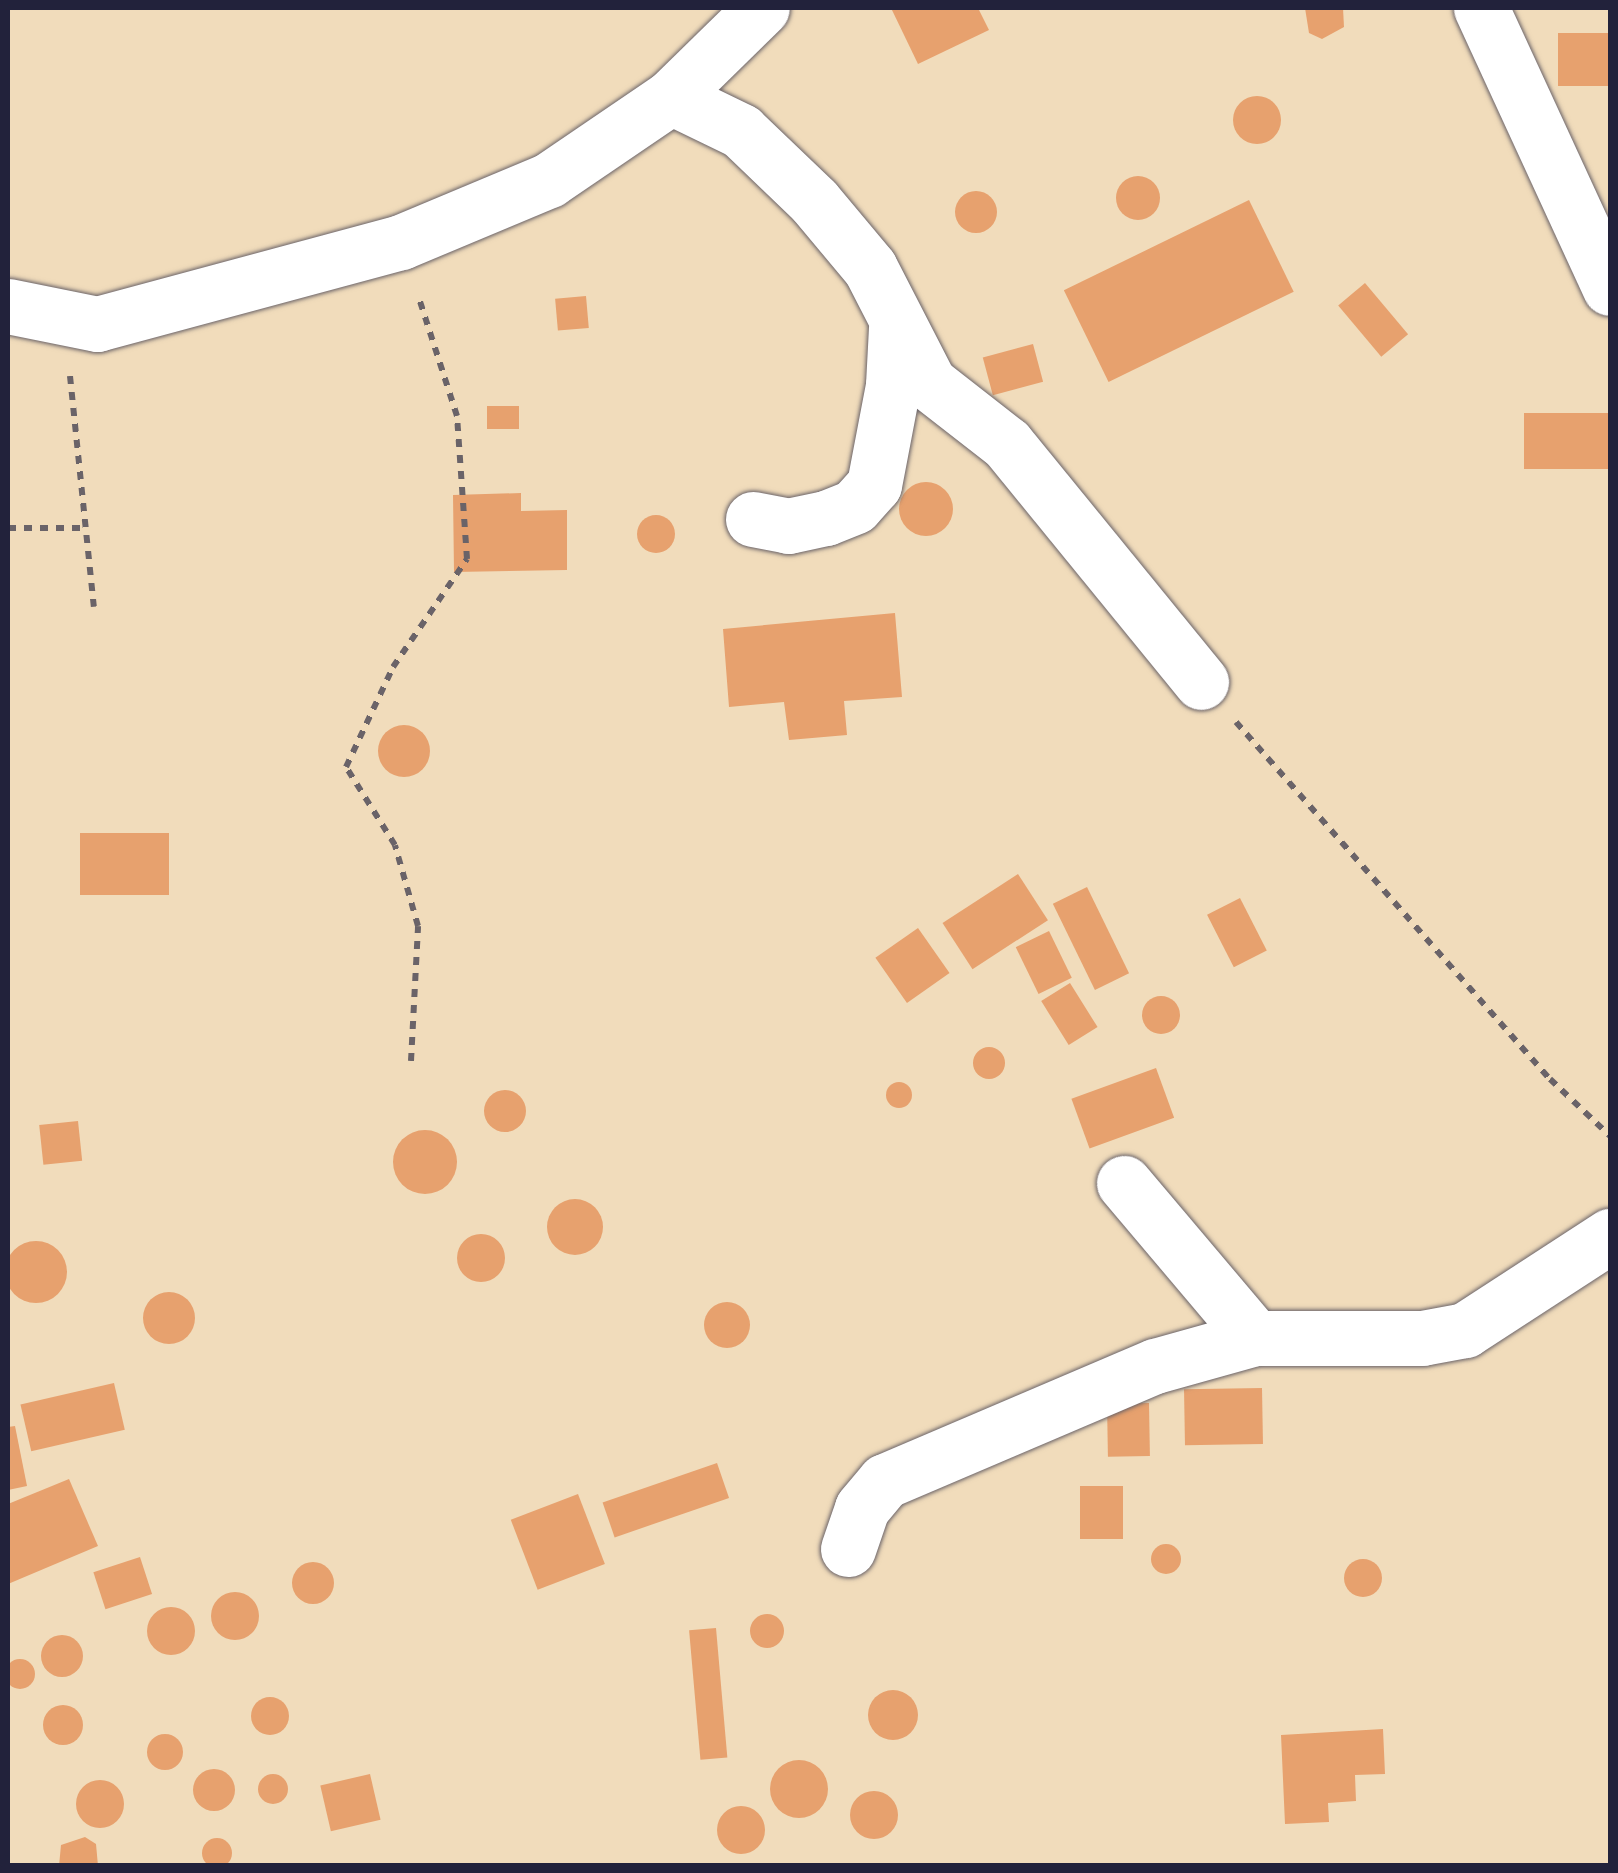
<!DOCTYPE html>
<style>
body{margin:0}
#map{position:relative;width:1618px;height:1873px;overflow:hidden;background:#f1dcbb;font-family:Caveat,sans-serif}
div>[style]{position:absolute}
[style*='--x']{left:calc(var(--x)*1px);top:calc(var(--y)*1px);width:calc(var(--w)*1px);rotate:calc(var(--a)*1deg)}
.building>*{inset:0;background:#e7a16e;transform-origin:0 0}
.round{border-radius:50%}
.path>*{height:6px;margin-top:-3px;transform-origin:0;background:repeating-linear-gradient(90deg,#6a6368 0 8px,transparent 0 16px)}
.roads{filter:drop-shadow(0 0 2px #6a6368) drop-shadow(0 0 2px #6a6368)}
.minor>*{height:55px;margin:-27.5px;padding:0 27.5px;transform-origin:27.5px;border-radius:27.5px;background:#fff}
span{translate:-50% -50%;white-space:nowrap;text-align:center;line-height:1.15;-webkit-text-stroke:8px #fcf5e5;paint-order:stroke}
.frame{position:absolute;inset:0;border:10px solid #22223b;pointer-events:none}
</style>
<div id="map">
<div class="building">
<i style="clip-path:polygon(891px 8px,978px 8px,989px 30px,918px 64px)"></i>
<i style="clip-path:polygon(1305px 8px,1343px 8px,1344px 27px,1322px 39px,1309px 33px)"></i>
<i style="left:1610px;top:33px;width:53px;height:52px;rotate:90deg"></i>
<i class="round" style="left:1233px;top:96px;width:48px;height:48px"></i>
<i class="round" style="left:1116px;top:176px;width:44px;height:44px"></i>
<i class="round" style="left:955px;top:191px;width:42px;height:42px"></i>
<i style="left:1249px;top:200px;width:102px;height:206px;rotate:64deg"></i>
<i style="left:1365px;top:283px;width:67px;height:35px;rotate:50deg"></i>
<i style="left:586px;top:296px;width:32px;height:31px;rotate:85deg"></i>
<i style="left:1033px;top:344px;width:39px;height:52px;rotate:75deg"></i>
<i style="left:487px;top:406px;width:32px;height:23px"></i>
<i style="left:1610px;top:413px;width:56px;height:86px;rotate:90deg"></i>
<i class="round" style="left:899px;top:482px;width:54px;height:54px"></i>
<i style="clip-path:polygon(521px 493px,521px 511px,567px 510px,567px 570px,454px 572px,453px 495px)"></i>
<i class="round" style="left:637px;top:515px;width:38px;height:38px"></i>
<i style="clip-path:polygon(895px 613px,902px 697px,844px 701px,847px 735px,789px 740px,784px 702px,729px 707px,723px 629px)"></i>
<i class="round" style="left:378px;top:725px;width:52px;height:52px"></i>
<i style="left:80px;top:833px;width:89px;height:62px"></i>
<i style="left:1018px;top:874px;width:55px;height:90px;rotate:57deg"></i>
<i style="left:1087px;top:887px;width:96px;height:38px;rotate:64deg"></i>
<i style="left:1240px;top:898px;width:59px;height:37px;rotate:63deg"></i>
<i style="left:918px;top:928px;width:55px;height:52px;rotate:55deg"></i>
<i style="left:1049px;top:931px;width:52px;height:37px;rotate:64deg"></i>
<i style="left:1070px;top:983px;width:52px;height:34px;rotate:58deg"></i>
<i class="round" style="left:1142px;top:996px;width:38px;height:38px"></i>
<i class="round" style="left:973px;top:1047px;width:32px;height:32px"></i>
<i style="left:1156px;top:1068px;width:53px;height:90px;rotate:70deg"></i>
<i class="round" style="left:886px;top:1082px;width:26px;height:26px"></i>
<i class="round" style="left:484px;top:1090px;width:42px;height:42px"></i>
<i style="left:78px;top:1121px;width:40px;height:39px;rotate:84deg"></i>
<i class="round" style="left:393px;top:1130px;width:64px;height:64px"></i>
<i class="round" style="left:547px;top:1199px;width:56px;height:56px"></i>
<i class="round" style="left:457px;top:1234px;width:48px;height:48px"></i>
<i class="round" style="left:5px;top:1241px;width:62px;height:62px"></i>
<i class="round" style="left:143px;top:1292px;width:52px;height:52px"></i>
<i class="round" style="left:704px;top:1302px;width:46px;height:46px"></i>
<i style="left:114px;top:1383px;width:48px;height:96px;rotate:77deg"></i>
<i style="left:1262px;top:1388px;width:56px;height:78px;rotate:89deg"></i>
<i style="left:1149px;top:1403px;width:53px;height:42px;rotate:89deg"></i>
<i style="clip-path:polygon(15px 1426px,27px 1486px,8px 1490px,8px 1427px)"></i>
<i style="left:717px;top:1463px;width:37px;height:121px;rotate:71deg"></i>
<i style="clip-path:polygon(69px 1479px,98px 1546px,8px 1584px,8px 1504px)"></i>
<i style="left:1080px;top:1486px;width:43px;height:53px"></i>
<i style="left:578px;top:1494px;width:75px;height:72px;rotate:69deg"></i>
<i class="round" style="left:1151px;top:1544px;width:30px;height:30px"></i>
<i style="left:140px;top:1557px;width:39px;height:49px;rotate:72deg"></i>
<i class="round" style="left:1344px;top:1559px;width:38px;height:38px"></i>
<i class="round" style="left:292px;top:1562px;width:42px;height:42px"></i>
<i class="round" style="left:211px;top:1592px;width:48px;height:48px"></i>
<i class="round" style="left:147px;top:1607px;width:48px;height:48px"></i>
<i class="round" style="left:750px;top:1614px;width:34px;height:34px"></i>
<i style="left:716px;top:1628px;width:130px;height:27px;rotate:85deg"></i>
<i class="round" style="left:41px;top:1635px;width:42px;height:42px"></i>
<i class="round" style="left:5px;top:1659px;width:30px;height:30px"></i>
<i class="round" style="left:868px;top:1690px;width:50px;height:50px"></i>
<i class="round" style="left:251px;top:1697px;width:38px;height:38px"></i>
<i class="round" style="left:43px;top:1705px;width:40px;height:40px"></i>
<i style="clip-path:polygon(1383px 1729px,1385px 1774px,1355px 1775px,1356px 1801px,1328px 1803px,1329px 1822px,1285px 1824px,1281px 1735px)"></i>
<i class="round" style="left:147px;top:1734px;width:36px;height:36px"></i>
<i class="round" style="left:770px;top:1760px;width:58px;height:58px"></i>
<i class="round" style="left:193px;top:1769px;width:42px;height:42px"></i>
<i class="round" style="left:258px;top:1774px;width:30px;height:30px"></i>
<i style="left:370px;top:1774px;width:47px;height:51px;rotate:77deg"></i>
<i class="round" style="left:76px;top:1780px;width:48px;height:48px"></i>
<i class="round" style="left:850px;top:1791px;width:48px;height:48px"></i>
<i class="round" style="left:717px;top:1806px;width:48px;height:48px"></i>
<i style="clip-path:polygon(85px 1837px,96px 1844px,98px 1866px,59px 1866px,61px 1845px)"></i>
<i class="round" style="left:202px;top:1838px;width:30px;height:30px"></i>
</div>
<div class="path">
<i style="--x:70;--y:376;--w:232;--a:84.1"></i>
<i style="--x:8;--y:528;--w:76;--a:0"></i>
<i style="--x:1236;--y:722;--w:475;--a:48.7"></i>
<i style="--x:1550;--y:1079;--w:83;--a:43.5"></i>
<i style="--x:411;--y:1061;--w:135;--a:-87"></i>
<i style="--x:418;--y:926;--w:84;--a:-105.9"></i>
<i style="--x:395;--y:845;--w:92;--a:-122.1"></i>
<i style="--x:346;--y:767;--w:110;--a:-64.8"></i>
<i style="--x:393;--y:667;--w:131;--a:-55.6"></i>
<i style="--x:467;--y:559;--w:143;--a:-94"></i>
<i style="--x:457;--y:416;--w:127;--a:-107.9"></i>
</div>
<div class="roads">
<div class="minor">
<i style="--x:1481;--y:8;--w:308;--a:65.3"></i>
<i style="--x:671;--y:97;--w:78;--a:25.9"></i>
<i style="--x:741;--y:131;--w:101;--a:43.8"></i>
<i style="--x:814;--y:201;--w:87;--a:50.1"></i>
<i style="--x:870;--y:268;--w:129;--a:62.8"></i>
<i style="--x:929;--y:383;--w:99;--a:38"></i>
<i style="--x:1007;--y:444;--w:307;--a:50.8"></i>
<i style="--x:8;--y:306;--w:91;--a:11.4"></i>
<i style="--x:97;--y:324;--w:315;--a:-15.1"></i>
<i style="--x:401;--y:242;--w:160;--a:-22.7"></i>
<i style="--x:549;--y:180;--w:148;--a:-34.2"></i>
<i style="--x:671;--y:97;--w:127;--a:-44.4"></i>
<i style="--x:753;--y:519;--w:36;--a:11"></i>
<i style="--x:788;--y:526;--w:39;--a:-12"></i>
<i style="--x:826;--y:518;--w:31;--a:-22"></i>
<i style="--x:855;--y:506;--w:28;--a:-48"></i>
<i style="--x:874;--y:485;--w:102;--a:-79.2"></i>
<i style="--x:893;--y:385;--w:58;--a:-87"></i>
<i style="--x:1124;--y:1183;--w:203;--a:49.8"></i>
<i style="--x:848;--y:1549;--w:43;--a:-71.1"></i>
<i style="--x:862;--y:1508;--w:35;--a:-50"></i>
<i style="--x:885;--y:1481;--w:293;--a:-23.1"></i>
<i style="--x:1155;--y:1366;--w:104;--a:-15.6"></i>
<i style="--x:1255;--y:1338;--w:167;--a:0"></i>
<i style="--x:1422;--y:1338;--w:44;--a:-10.5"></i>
<i style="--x:1465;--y:1330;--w:173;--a:-33"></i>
</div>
</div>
<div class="frame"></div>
</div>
